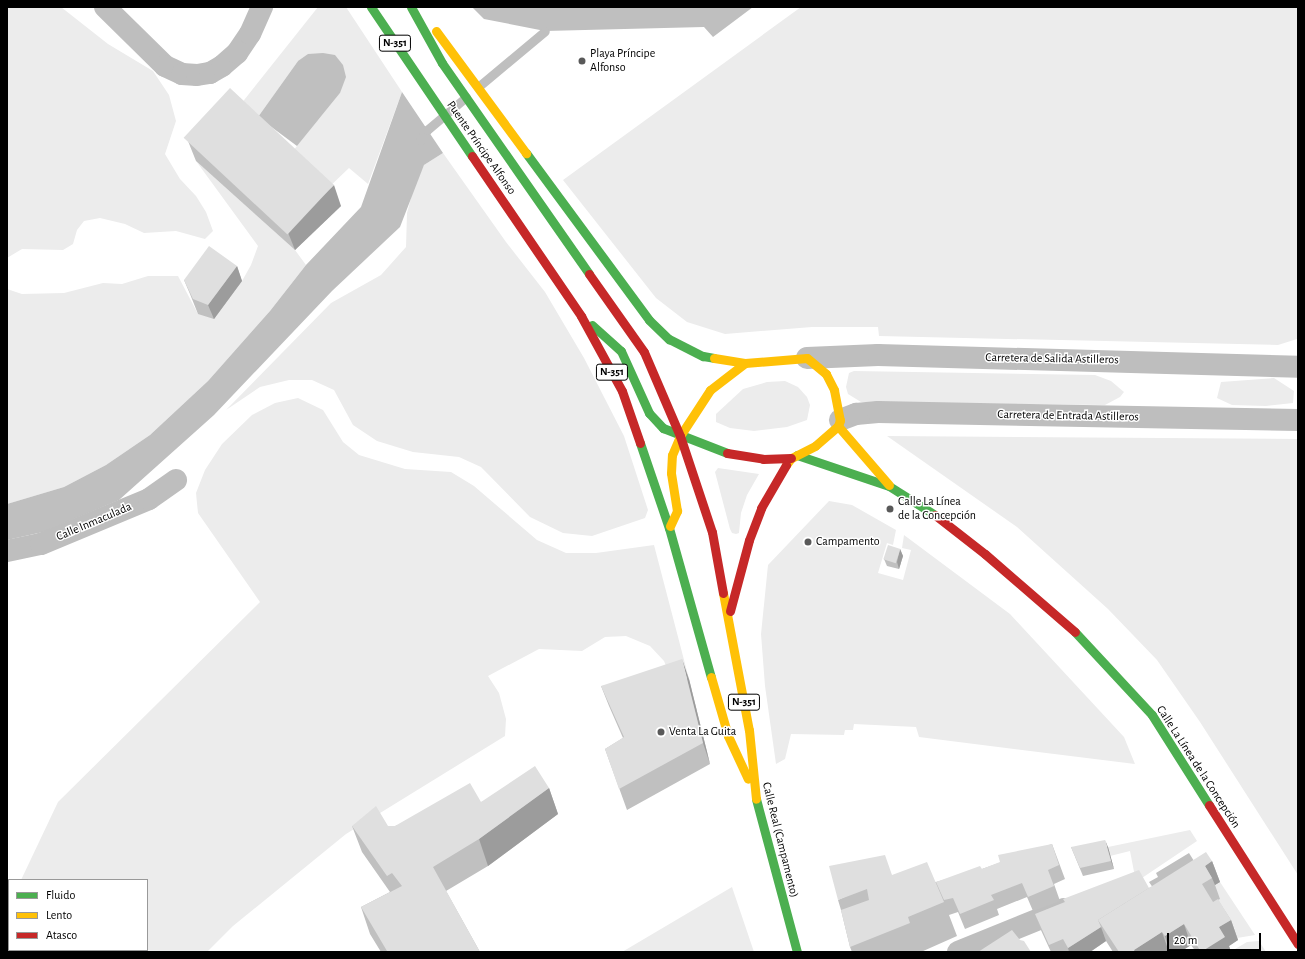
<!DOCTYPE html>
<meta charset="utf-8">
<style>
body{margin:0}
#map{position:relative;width:1305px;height:959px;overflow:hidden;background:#fff;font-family:"Alegreya Sans",sans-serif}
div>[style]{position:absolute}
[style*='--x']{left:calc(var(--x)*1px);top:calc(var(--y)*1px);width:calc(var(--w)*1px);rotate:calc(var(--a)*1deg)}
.green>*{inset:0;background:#ececec}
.water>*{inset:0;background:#bfbfbf}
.stream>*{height:9px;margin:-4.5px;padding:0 4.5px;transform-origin:4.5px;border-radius:4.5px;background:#bfbfbf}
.street>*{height:22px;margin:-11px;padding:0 11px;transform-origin:11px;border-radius:11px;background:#bebebe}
.fast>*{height:9px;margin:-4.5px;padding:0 4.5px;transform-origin:4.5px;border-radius:4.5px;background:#4caf50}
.slow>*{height:9px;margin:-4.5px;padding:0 4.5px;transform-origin:4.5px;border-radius:4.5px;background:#ffc107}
.jam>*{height:9px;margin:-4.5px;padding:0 4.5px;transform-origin:4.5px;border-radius:4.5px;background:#c62828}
.wall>*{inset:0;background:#c0c0c0}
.shaded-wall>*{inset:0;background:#9c9c9c}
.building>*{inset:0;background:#dfdfdf;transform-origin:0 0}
.dots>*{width:11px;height:11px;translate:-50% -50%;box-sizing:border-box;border:2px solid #fff;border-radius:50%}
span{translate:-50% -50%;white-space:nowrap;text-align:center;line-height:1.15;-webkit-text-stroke:3px #fff;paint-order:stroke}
.shield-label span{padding:1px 3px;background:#fff;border:1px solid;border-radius:3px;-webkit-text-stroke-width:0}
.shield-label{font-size:11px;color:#000;font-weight:700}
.poi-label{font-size:12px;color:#000}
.left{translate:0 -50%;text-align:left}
.street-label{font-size:12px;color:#000}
.frame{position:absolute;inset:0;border:8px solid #000;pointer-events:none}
.legend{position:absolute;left:8px;top:879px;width:140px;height:72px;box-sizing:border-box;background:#fff;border:1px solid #999;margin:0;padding:5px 7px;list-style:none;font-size:12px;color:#000}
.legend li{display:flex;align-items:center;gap:8px;height:20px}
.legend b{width:20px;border:1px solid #999}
.scale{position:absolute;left:1167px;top:933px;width:94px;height:18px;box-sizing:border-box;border:2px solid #000;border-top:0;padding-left:5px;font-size:12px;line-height:14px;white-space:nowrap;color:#000;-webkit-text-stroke:3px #fff;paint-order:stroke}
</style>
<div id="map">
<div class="green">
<i style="clip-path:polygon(7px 7px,61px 7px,108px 44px,153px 71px,169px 95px,176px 121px,165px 154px,180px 179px,196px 196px,206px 212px,213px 231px,205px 239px,176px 231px,144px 233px,125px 224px,100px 218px,84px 221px,77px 230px,73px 244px,63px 250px,22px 249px,7px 258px)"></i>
<i style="clip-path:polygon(318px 7px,346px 7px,402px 92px,368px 184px,349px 168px,325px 191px,288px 157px,340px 93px,298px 61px,258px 117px,237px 109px)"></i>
<i style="clip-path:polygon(801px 7px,1298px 7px,1297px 339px,1278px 345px,879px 336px,878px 327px,812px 327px,725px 334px,687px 322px,656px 298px,563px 180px)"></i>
<i style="clip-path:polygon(443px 153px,506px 242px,545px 292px,584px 358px,624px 436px,648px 510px,645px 518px,592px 536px,563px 533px,530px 517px,481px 467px,459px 457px,413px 452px,377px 441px,353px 425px,334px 390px,312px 380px,289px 380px,260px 387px,226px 410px,331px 303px,381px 275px,406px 247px,407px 213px,415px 183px,424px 165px)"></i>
<i style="clip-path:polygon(196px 161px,295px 250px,306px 265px,270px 311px,208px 381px,150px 435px,106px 465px,64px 487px,7px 504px,7px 289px,22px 294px,64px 293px,103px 283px,122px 284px,148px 276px,178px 276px,198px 314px,242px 281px,251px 265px,258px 246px)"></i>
<i style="clip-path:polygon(854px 371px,1095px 375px,1111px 381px,1124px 392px,1120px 397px,1105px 405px,861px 402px,848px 394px,846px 387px,849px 373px)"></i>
<i style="clip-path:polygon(1274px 378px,1294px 391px,1293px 403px,1266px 406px,1232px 405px,1217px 398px,1221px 382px)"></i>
<i style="clip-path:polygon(785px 381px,798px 387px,807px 397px,810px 405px,807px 420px,787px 427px,754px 431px,730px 428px,716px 422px,716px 414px,743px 389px,767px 382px)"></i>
<i style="clip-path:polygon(298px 398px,323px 410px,343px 442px,359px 455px,405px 469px,451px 472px,474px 486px,537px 540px,566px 553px,596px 553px,654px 545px,689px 679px,674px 685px,664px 661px,650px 646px,626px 636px,605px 637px,582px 651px,539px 649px,488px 676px,499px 693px,506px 719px,505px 736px,346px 834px,233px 926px,207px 952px,7px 952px,9px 905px,9px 950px,147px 950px,147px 880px,21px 880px,58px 802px,260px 602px,198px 513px,196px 493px,205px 470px,222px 444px,252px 415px,275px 403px)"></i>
<i style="clip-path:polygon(887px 436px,1298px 439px,1298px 875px,1200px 722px,1157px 660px,1108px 609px,1017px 527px)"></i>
<i style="clip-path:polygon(718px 468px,759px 474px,747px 495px,741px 513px,739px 533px,736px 534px,732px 533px,730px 529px,715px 472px)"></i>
<i style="clip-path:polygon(829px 501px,852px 505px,896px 530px,893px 545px,887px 543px,878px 573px,903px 580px,911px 550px,902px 548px,904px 535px,1010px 614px,1124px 737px,1135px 764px,919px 737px,916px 727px,854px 724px,853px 730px,845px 730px,844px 735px,791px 734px,785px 759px,776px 764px,765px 686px,761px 634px,768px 565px)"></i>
<i style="clip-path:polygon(1190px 830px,1197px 841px,1136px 882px,1130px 851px,1110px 856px,1108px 847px)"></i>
<i style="clip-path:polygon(1220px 882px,1255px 935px,1237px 938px,1209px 905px,1212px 887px)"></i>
<i style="clip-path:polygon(732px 887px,754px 952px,622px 952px)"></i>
<i style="clip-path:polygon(1259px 941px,1266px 952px,1230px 952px,1247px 942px)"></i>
</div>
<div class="water">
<i style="clip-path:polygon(472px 7px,753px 7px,713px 37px,704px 27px,545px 31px,484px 19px)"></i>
<i style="clip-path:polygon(323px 53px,335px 55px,343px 65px,346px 77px,340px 93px,297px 146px,258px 117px,298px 61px,308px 54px)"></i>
<i style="clip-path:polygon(402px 92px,443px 153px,424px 165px,400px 227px,332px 291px,214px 415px,119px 500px,43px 532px,7px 540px,7px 504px,64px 487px,106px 465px,150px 435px,208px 381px,270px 311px,306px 265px,361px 207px)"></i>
<i style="clip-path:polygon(1189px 853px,1199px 869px,1158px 895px,1149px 882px,1158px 877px,1156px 873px)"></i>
</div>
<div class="stream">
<i style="--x:478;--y:87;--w:87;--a:-39.9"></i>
<i style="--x:420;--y:140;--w:12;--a:-55"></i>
<i style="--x:427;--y:130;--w:51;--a:-40.2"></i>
</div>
<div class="street">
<i style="--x:105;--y:7;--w:84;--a:44.5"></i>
<i style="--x:165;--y:66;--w:19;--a:25"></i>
<i style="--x:182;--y:74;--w:15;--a:4"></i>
<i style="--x:197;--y:75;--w:13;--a:-9"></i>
<i style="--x:210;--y:73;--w:14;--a:-30"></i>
<i style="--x:222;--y:66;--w:20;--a:-41"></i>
<i style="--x:237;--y:53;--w:23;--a:-56"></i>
<i style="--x:250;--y:34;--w:30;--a:-66"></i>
<i style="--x:807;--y:358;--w:71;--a:-2.4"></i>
<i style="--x:878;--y:355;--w:420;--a:1.6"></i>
<i style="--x:840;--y:420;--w:17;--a:-21"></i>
<i style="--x:856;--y:414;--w:22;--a:-5"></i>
<i style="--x:878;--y:412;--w:420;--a:1.1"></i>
<i style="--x:7;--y:551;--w:35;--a:-12"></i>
<i style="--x:41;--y:544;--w:117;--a:-22.6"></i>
<i style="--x:149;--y:499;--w:33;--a:-35"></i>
<i style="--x:958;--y:952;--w:114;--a:-22.1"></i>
</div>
<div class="fast">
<i style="--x:371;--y:7;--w:180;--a:55.9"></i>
<i style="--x:411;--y:7;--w:64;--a:61"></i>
<i style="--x:442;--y:63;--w:257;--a:55.1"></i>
<i style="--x:526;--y:153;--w:207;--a:53.6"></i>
<i style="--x:649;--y:320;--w:28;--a:44"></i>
<i style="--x:669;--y:339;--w:38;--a:27"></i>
<i style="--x:703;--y:356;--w:11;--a:10"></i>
<i style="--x:592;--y:325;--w:39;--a:42"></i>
<i style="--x:621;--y:351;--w:68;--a:65.7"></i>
<i style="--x:649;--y:413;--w:21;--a:47"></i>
<i style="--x:663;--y:428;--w:69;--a:21.3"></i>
<i style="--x:640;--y:443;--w:90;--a:71.2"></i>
<i style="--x:669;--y:528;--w:155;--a:74.3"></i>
<i style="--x:797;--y:455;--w:97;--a:18.6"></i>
<i style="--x:889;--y:486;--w:54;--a:32.2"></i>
<i style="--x:1075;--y:632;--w:113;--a:47.1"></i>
<i style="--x:1152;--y:715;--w:107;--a:57.7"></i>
<i style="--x:756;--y:799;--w:158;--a:75"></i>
</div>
<div class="slow">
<i style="--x:436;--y:31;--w:152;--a:53.6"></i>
<i style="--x:714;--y:358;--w:31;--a:9"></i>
<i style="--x:745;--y:363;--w:62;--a:-4.6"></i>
<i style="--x:807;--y:358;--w:25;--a:40"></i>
<i style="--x:826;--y:374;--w:18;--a:63"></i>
<i style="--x:834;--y:390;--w:31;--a:79"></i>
<i style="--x:840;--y:420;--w:6;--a:108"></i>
<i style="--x:838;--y:426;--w:30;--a:139"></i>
<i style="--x:815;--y:446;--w:27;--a:153"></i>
<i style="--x:791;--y:458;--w:9;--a:126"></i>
<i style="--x:838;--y:426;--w:78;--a:49.2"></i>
<i style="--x:670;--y:526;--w:17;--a:-65"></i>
<i style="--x:677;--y:511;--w:38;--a:-99"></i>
<i style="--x:671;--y:473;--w:18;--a:-87"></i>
<i style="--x:672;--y:455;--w:21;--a:-67"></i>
<i style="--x:680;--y:436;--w:55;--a:-56.9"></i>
<i style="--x:710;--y:390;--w:44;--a:-37.6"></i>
<i style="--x:723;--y:593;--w:139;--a:79.3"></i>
<i style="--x:749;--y:730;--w:69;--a:84.2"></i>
<i style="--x:711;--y:677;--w:61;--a:73.9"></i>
<i style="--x:728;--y:736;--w:47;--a:65.1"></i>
</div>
<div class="jam">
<i style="--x:472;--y:156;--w:194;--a:55.7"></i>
<i style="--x:581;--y:316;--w:85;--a:61.3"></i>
<i style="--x:622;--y:391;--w:55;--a:70.9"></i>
<i style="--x:589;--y:274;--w:95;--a:54.8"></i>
<i style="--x:644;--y:352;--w:91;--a:66.8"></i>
<i style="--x:680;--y:436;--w:101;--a:71.6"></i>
<i style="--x:712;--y:532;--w:62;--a:79.8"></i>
<i style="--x:727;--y:453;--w:36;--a:9"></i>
<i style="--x:763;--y:459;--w:28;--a:-2"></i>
<i style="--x:935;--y:515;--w:63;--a:38"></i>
<i style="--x:985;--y:554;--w:119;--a:40.9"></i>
<i style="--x:730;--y:611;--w:73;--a:-75"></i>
<i style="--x:749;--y:540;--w:34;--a:-69"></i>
<i style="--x:761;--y:508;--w:50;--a:-59.8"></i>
<i style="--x:1209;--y:805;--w:165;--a:57.4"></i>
</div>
<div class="wall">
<i style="clip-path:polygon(188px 141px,341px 206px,295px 250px,196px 161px)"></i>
<i style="clip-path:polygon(237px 266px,242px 281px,214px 319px,198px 314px,190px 294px,184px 280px)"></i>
<i style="clip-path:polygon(900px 549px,903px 556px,899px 569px,887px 566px,884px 559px)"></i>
<i style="clip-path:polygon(689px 679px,710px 764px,627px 810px,605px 749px,623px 738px,609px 706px,601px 686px)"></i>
<i style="clip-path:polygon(549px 788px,558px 814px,488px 866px,446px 891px,480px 952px,381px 952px,370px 934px,361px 907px,390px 892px,362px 852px,352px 826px,395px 826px,481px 802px)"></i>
<i style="clip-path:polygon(1052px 844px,1065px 879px,1054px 884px,1060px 901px,1033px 911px,1027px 897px,997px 909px,999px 915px,965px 929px,958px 912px,949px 915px,957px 936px,921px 952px,852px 952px,850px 947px,841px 910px,838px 900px,892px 875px,936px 882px,982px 869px)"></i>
<i style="clip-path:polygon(1071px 847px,1108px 847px,1114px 869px,1083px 876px)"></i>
<i style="clip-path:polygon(1212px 861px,1220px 882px,1215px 885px,1220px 899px,1218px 900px,1231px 920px,1238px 940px,1229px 946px,1231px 952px,1196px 952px,1191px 945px,1180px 952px,1113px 952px,1106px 941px,1090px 952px,1051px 952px,1040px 928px,1035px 914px,1064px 902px,1063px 899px,1149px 888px)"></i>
</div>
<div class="shaded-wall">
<i style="clip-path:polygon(334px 185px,341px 206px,295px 250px,287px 230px)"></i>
<i style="clip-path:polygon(237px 266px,242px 281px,214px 319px,208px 305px)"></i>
<i style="clip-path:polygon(900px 549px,903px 556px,899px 569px,897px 562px)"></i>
<i style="clip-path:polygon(682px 659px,689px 679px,710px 764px,703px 743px)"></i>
<i style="clip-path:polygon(549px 788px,558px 814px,488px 866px,479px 839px)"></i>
<i style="clip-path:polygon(1105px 840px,1108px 847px,1114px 869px,1111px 861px)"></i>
<i style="clip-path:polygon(1212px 861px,1220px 882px,1215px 885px,1212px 878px,1205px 866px)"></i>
<i style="clip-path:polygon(1231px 920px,1238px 940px,1229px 946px,1231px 952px,1201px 952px,1219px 927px)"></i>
<i style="clip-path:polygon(1184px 924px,1191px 945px,1180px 952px,1170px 952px,1165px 936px)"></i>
<i style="clip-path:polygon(1101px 927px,1106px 941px,1090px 952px,1069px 952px,1068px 948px)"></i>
<i style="clip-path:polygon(1162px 932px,1169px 952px,1134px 952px,1134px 950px)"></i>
</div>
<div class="building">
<i style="left:230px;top:88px;width:142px;height:68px;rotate:43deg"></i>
<i style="clip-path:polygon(209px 246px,237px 266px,208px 305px,193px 299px,184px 280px)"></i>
<i style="left:888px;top:545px;width:13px;height:15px;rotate:18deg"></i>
<i style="clip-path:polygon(682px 659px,703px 743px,619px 789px,605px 749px,624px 737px,601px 686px)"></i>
<i style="clip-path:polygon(535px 766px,549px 788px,479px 839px,433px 867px,480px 952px,385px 952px,387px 951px,361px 907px,402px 886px,392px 873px,387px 876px,352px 826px,376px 806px,388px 826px,395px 826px,470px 783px,481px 802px)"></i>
<i style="clip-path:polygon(1105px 840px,1111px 861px,1080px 868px,1071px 847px)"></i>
<i style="clip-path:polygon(1052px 844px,1059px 865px,1048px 870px,1054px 886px,1028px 897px,1022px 883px,991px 895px,994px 900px,960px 914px,953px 898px,944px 900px,936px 882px,980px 866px,982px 869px,1000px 862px,998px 855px)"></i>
<i style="clip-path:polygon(1206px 852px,1212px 861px,1205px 866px,1212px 878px,1202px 884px,1213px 902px,1218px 899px,1231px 920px,1219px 927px,1225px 937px,1201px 952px,1184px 924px,1165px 936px,1162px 932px,1134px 950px,1135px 952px,1119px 952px,1098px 920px)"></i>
<i style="clip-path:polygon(885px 855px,892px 875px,927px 862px,944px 902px,908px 917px,910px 923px,850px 947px,841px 910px,869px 900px,867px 889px,838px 900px,829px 866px)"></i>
<i style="clip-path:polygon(1139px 870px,1149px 888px,1098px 920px,1101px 927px,1068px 948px,1063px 939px,1049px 945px,1035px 914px,1065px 902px,1063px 899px)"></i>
<i style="clip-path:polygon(1012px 930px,1020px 940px,1024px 941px,1031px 952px,978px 952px)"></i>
</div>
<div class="dots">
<i style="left:582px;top:61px;background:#595959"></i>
<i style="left:890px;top:509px;background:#595959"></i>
<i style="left:808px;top:542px;background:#595959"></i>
<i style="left:661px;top:732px;background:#595959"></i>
</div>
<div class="shield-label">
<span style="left:395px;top:43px">N-351</span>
<span style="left:612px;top:372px">N-351</span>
<span style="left:744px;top:702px">N-351</span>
</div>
<div class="poi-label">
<span class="left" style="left:590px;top:61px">Playa Príncipe<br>Alfonso</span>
<span class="left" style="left:898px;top:509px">Calle La Línea<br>de la Concepción</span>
<span class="left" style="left:816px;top:542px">Campamento</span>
<span class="left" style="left:669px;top:732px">Venta La Guita</span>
</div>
<div class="street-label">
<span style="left:481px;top:148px;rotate:55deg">Puente Príncipe Alfonso</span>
<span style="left:1052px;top:359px;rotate:1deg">Carretera de Salida Astilleros</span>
<span style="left:1068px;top:416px;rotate:1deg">Carretera de Entrada Astilleros</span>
<span style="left:94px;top:522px;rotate:-23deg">Calle Inmaculada</span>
<span style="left:1198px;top:767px;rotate:57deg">Calle La Línea de la Concepción</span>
<span style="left:780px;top:840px;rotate:76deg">Calle Real (Campamento)</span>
</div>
<div class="frame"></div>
<ul class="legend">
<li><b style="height:5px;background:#4caf50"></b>Fluido</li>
<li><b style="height:5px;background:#ffc107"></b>Lento</li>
<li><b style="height:5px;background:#c62828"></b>Atasco</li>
</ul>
<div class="scale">20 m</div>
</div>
